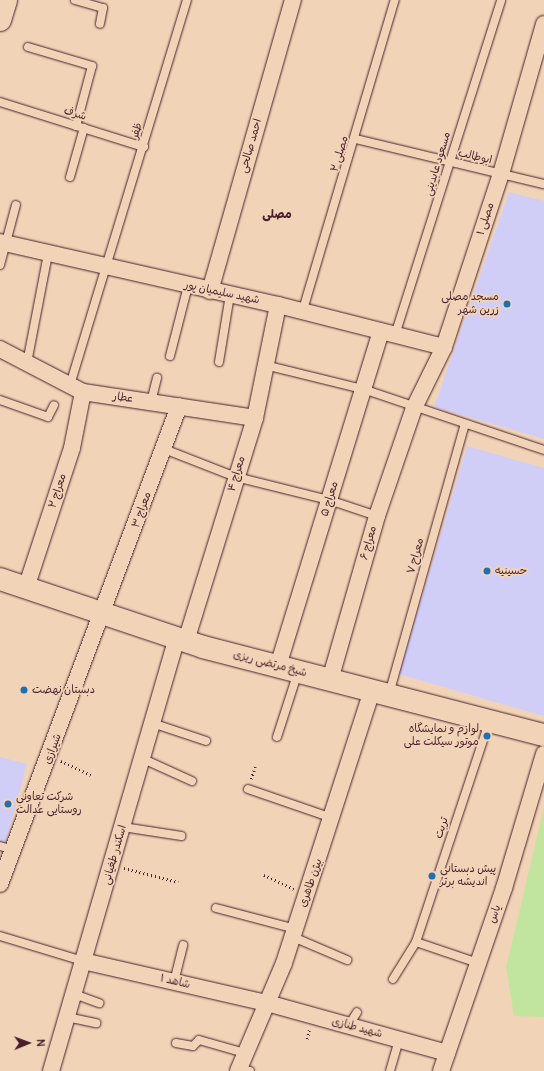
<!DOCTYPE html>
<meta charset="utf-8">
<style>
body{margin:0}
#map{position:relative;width:544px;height:1071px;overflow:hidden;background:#f1d4b7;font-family:Pangolin,"Playpen Sans Arabic",sans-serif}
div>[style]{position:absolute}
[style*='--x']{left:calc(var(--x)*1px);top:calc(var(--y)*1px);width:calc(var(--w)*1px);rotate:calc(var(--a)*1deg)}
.green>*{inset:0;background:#c1e59f}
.building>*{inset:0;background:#d0cef7}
.path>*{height:2.5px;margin-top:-1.25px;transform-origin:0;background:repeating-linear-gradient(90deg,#4a1f2b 0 1px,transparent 0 4px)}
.roads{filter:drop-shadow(0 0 1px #4a1f2b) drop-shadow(0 0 1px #4a1f2b)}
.lane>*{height:8px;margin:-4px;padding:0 4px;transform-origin:4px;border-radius:4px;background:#f1d4b7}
.street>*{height:16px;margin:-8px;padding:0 8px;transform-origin:8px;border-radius:8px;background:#f1d4b7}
.secondary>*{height:22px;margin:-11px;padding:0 11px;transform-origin:11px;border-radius:11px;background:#f1d4b7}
.dots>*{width:11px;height:11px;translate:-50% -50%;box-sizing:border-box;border:2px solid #f1d4b7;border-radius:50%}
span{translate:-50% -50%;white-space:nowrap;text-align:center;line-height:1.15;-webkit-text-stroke:3.5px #f1d4b7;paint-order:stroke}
.street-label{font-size:11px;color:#4a1f2b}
.poi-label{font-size:11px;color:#4a1f2b}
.right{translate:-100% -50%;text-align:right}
.left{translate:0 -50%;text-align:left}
.neighbourhood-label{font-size:12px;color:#4a1f2b;font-weight:700}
.north{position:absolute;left:8px;top:1023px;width:40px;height:40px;-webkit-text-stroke:3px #f1d4b7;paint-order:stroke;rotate:89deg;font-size:11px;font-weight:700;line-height:16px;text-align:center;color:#4a1f2b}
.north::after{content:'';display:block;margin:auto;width:14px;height:18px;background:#4a1f2b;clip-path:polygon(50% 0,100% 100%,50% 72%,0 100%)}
</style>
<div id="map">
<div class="green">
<i style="clip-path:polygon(544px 808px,544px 1017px,514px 1016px,506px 967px)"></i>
</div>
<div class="building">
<i style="clip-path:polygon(509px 192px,544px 201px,544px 439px,434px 407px)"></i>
<i style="clip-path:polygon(467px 446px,544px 468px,544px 716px,399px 674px)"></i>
<i style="clip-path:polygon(0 757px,27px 764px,5px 845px,0 844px)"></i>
</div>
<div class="path">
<i style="--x:61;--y:761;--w:33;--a:25"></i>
<i style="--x:251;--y:779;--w:13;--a:-72"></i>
<i style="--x:124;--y:868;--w:56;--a:14.5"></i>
<i style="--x:264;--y:875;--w:33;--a:25"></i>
<i style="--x:307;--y:1039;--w:9;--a:-77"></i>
</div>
<div class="roads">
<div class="lane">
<i style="--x:75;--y:0;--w:29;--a:16"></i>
<i style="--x:103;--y:8;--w:16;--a:101"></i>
<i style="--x:28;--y:47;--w:67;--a:16.5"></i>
<i style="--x:92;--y:66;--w:62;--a:104.9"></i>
<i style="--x:0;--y:102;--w:151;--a:17.4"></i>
<i style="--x:356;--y:139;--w:193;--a:13.5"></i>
<i style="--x:70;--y:177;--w:51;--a:-74.1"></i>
<i style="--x:0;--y:265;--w:62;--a:-75.1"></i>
<i style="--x:302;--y:313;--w:327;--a:-73.5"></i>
<i style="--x:395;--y:335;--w:351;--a:-72.4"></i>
<i style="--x:170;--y:356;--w:72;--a:-75.6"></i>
<i style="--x:219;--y:362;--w:68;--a:-80.7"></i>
<i style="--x:27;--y:363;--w:111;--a:-79.1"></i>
<i style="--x:265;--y:365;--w:101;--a:13.8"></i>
<i style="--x:363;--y:389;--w:191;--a:18.6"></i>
<i style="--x:70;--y:385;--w:402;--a:-73.1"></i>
<i style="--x:0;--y:400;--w:51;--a:19.5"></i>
<i style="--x:48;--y:417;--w:13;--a:-63"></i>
<i style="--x:151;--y:402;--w:25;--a:-76"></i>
<i style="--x:164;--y:449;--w:77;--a:21.3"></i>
<i style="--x:236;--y:477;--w:96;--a:13.9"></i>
<i style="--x:329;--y:500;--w:51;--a:18.4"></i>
<i style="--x:389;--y:694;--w:280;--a:-74.3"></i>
<i style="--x:152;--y:723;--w:57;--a:18.4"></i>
<i style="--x:277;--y:737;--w:68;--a:-72.1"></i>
<i style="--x:141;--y:758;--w:56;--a:24.3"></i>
<i style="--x:248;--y:789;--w:89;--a:19"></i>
<i style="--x:123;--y:827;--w:59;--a:8.8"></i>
<i style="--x:0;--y:846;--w:15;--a:16"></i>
<i style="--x:216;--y:908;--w:83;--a:14.7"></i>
<i style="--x:0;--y:936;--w:87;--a:16.8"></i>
<i style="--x:293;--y:937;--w:59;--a:23.1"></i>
<i style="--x:416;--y:942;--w:65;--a:18.7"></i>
<i style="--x:393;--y:979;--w:44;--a:-58.1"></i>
<i style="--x:416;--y:942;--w:232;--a:-71.6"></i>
<i style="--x:174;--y:982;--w:38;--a:-76"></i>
<i style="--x:74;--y:994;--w:27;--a:20"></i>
<i style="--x:67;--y:1017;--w:30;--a:12"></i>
<i style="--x:349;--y:1025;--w:15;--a:-58"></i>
<i style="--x:176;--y:1043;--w:17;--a:10"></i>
<i style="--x:193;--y:1046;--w:8;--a:-45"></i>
<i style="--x:199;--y:1040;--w:48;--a:15.8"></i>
<i style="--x:239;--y:1069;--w:11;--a:10"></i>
<i style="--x:390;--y:1071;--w:33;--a:-74"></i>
</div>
<div class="street">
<i style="--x:0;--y:242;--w:285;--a:12.8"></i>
<i style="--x:278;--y:305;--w:171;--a:14.2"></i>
<i style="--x:210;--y:291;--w:303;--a:-74.1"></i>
<i style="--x:0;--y:349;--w:93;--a:27.4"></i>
<i style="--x:83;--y:392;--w:174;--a:8.6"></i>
<i style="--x:26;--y:588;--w:147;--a:-71.8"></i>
<i style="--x:72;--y:448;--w:57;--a:-78.9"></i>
<i style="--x:186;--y:641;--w:233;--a:-72.8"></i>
<i style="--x:255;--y:418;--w:115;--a:-78.5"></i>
<i style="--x:278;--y:666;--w:350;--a:-72.9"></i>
<i style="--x:330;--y:680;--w:171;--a:-74"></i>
<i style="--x:377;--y:516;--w:114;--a:-71.1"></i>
<i style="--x:414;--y:408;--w:68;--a:-63.8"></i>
<i style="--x:444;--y:347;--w:182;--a:-71.8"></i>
<i style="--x:501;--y:174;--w:156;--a:-74"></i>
<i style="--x:0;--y:884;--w:510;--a:-69.47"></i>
<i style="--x:83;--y:961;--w:189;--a:12.9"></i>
<i style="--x:267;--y:1003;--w:187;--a:15.5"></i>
<i style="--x:51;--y:1071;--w:451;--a:-73.8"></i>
<i style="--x:238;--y:1071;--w:117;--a:-66.9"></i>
<i style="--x:284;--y:963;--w:286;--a:-72.1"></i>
<i style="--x:441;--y:1071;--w:194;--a:-71"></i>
<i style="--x:504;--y:888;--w:140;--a:-73.4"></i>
</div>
<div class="secondary">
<i style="--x:0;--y:20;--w:21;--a:-73"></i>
<i style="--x:0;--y:579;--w:214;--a:18.5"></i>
<i style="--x:203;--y:647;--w:352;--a:14.5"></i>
</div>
</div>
<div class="dots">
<i style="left:507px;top:304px;background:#1f6fb2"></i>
<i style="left:487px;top:571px;background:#1f6fb2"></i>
<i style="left:24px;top:690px;background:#1f6fb2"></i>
<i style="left:487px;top:736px;background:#1f6fb2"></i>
<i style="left:8px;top:804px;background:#1f6fb2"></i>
<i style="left:432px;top:876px;background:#1f6fb2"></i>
</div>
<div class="street-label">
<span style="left:75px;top:114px;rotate:17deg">شرف</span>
<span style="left:137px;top:131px;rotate:-74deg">ظفر</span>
<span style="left:251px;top:146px;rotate:-74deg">احمد صالحی</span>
<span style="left:340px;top:154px;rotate:-73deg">مصلی ۲</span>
<span style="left:475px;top:157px;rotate:13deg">ابوطالب</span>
<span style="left:438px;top:164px;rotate:-73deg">مسعود عابدینی</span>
<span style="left:486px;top:219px;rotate:-72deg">مصلی ۱</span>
<span style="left:222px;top:293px;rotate:12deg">شهید سلیمیان پور</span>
<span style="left:123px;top:398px;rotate:8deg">عطار</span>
<span style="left:237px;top:474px;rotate:-73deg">معراج ۴</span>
<span style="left:58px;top:491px;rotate:-72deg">معراج ۲</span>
<span style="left:330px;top:499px;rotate:-73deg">معراج ۵</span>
<span style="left:142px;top:510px;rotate:-70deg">معراج ۳</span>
<span style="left:369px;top:543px;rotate:-74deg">معراج ۶</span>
<span style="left:416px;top:556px;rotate:-74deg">معراح ۷</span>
<span style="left:270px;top:664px;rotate:15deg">شیخ مرتضی ریزی</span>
<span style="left:53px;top:749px;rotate:-69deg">شیرازی</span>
<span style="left:442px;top:828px;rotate:-72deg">تربت</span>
<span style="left:115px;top:855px;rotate:-74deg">اسکندر طغیانی</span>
<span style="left:311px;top:883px;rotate:-71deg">بیژن طاهری</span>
<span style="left:495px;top:914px;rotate:-71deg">یاس</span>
<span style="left:175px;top:982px;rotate:13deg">شاهد ۱</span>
<span style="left:357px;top:1028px;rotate:15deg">شهید طنازی</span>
</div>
<div class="poi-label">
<span class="right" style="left:499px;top:304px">مسجد مصلی<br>زرین شهر</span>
<span class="left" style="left:495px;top:571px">حسینیه</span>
<span class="left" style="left:32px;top:690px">دبستان نهضت</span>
<span class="right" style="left:479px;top:736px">لوازم و نمایشگاه<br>موتور سیکلت علی</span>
<span class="left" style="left:16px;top:804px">شرکت تعاونی<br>روستایی عدالت</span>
<span class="left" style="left:440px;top:876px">پیش دبستانی<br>اندیشه برتر</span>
</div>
<div class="neighbourhood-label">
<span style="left:277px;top:215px">مصلی</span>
</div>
<div class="north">N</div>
</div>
